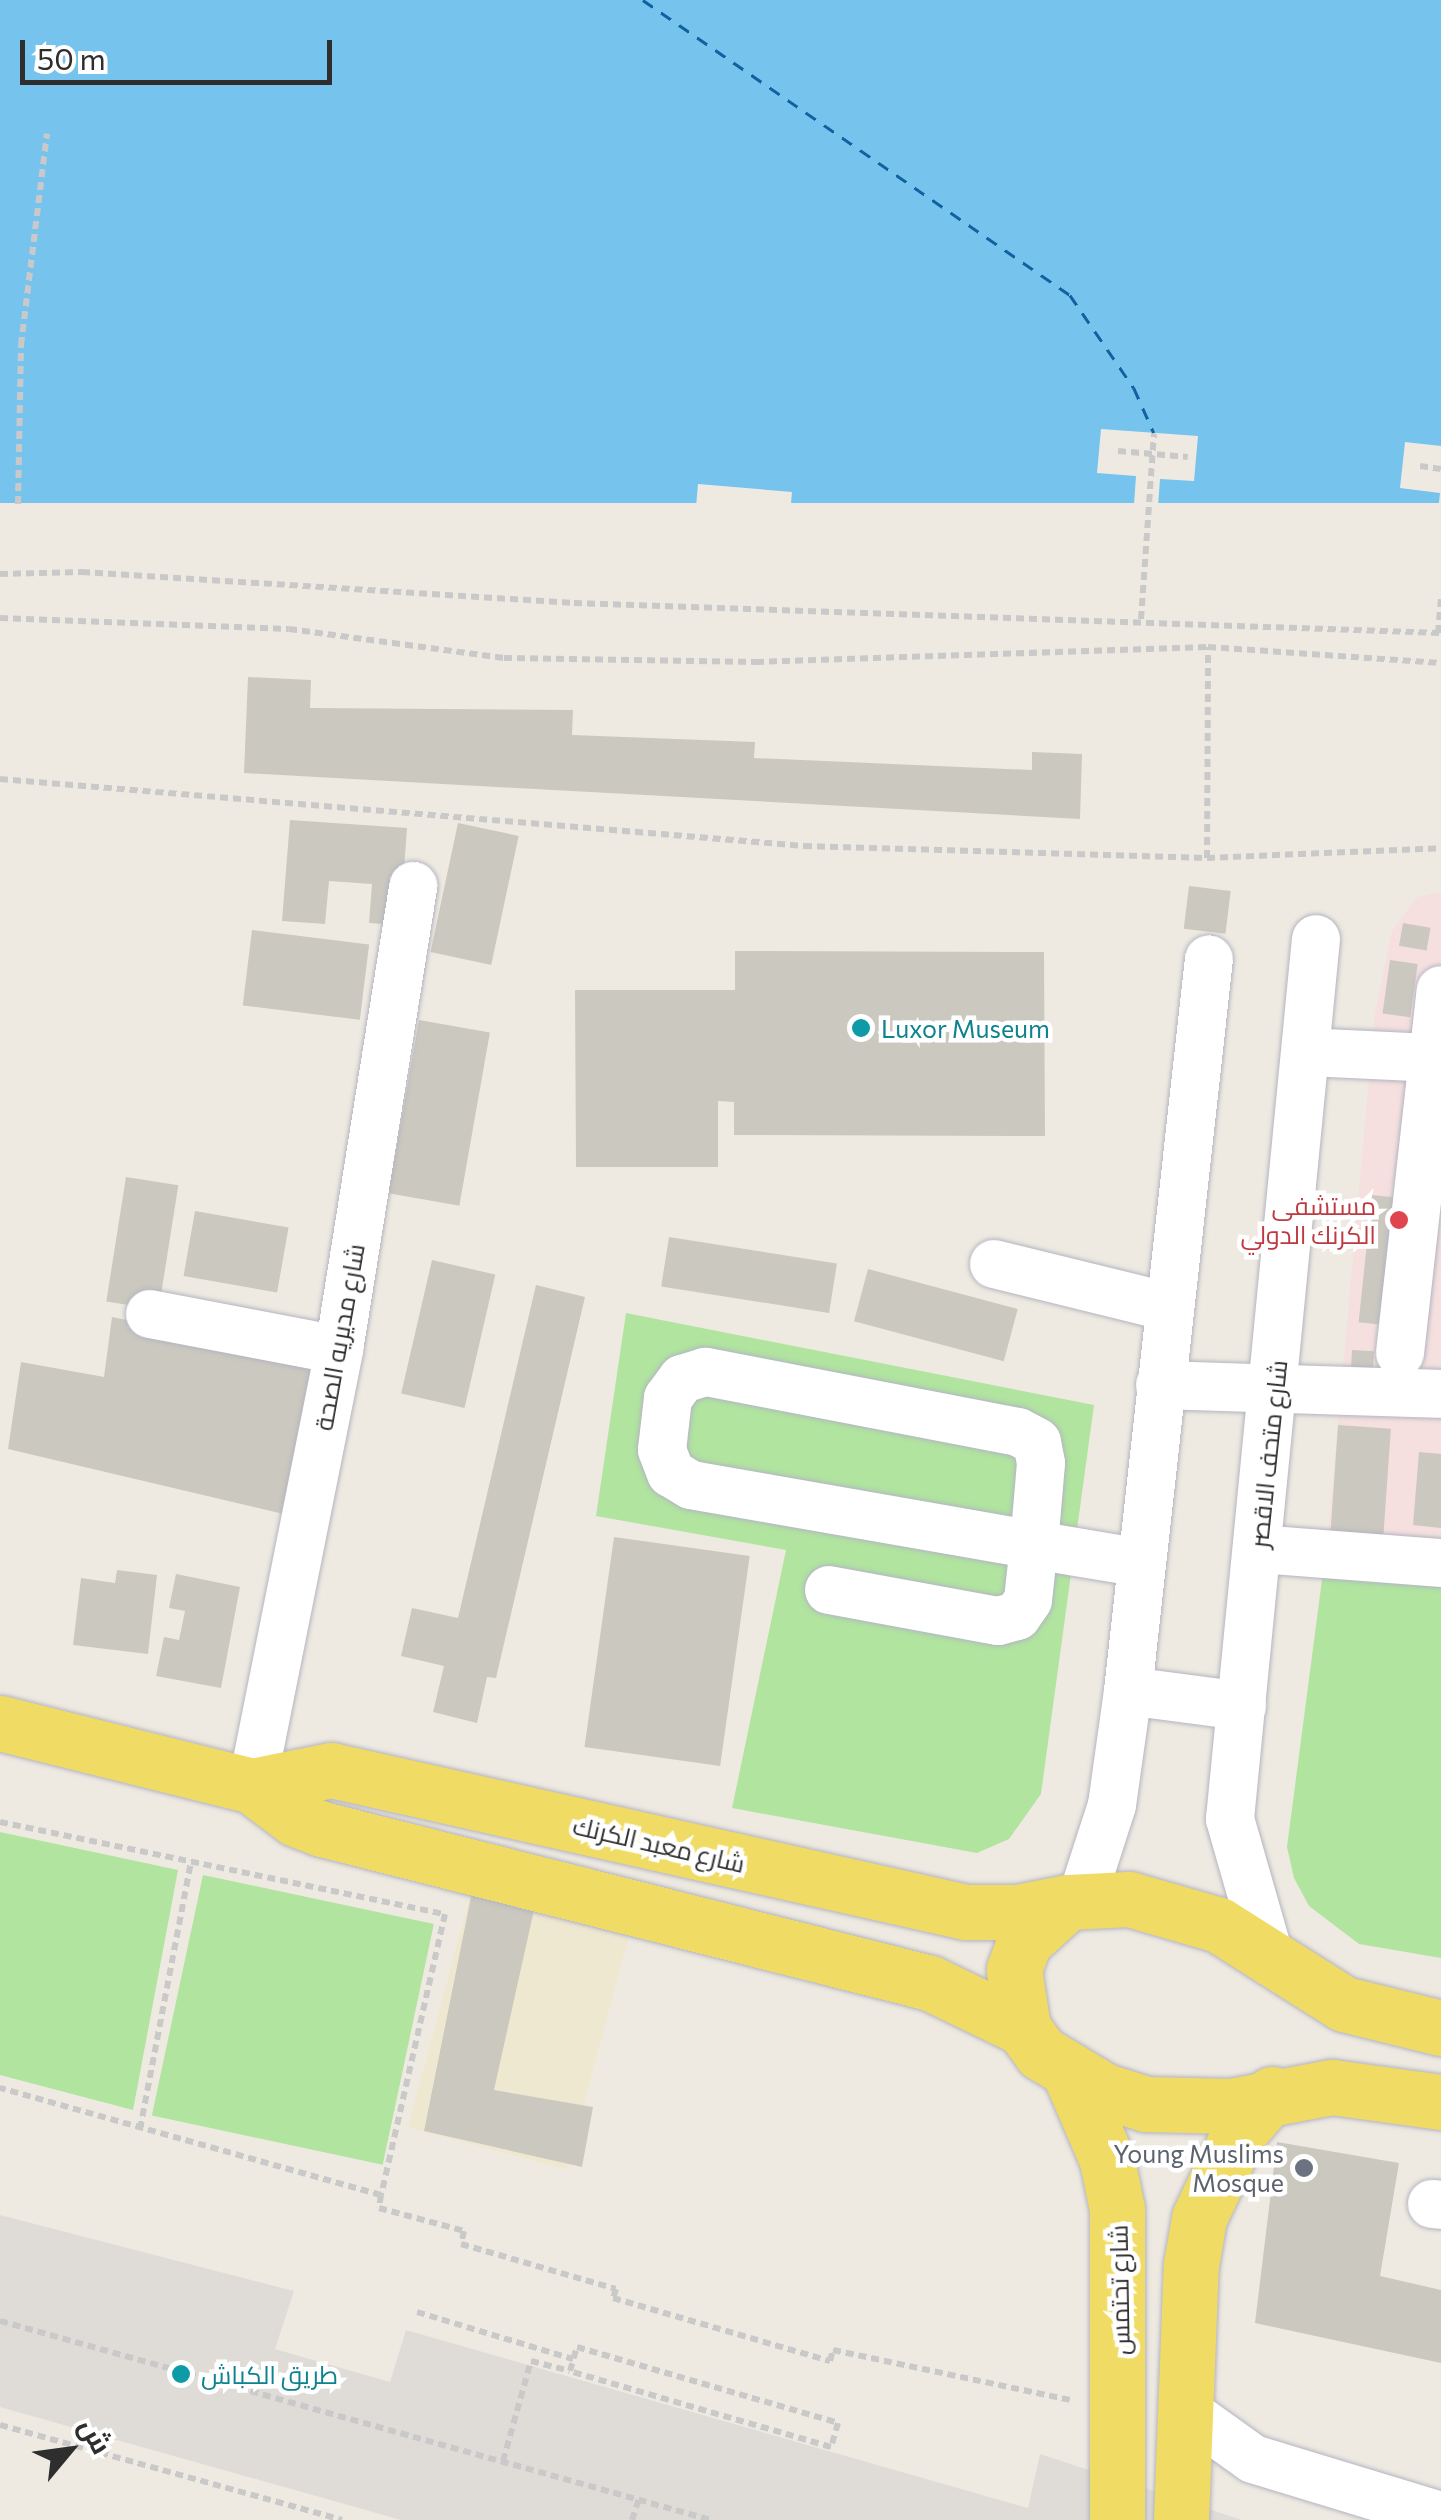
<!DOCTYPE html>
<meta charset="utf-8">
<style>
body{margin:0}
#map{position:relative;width:1441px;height:2520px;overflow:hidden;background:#efeae1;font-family:Commissioner,Cairo,sans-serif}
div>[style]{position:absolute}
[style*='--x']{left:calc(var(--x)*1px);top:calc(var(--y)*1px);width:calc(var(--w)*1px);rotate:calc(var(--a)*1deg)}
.education>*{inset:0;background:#efe8d1;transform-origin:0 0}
.medical>*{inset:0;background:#f5e0df}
.green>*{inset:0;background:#b0e49f;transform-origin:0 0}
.plaza>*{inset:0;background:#dfdcd8}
.water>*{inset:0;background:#76c3ee;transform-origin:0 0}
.pier>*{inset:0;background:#efeae1}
.ferry>*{height:2.5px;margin-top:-1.25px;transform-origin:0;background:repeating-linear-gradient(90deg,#0f61a0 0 12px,transparent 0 22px)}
.building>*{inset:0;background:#cbc8bf;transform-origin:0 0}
.path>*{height:6px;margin-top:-3px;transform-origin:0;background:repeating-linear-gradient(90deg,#c9c9c9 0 8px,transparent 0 13px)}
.roads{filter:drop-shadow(0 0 2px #b4b5c1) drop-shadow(0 0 2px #b4b5c1)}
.minor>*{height:48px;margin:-24px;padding:0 24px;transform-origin:24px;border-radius:24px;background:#fff}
.major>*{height:55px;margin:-27.5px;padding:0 27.5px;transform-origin:27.5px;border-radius:27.5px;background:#f0dc65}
.dots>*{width:28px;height:28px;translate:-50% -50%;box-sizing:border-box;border:5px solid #fff;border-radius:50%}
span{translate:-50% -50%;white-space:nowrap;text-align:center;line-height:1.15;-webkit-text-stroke:9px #fff;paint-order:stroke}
.culture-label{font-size:25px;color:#0d838f}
.left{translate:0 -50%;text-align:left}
.health-label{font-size:25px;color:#be3a42}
.right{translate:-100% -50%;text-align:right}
.street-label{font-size:25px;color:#2e2e2e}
.worship-label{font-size:25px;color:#5b616d}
.north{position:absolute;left:20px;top:2400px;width:100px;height:100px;-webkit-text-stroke:8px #fff;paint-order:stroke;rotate:61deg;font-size:28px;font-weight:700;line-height:40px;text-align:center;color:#2e2e2e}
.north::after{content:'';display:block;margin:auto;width:35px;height:45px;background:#2e2e2e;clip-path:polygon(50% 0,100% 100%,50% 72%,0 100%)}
.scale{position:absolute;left:20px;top:40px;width:312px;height:45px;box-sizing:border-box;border:5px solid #2e2e2e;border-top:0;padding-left:12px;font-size:30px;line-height:35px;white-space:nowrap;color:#2e2e2e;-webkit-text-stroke:8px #fff;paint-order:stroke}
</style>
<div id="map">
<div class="education">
<i style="left:475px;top:1877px;width:164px;height:259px;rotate:15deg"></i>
</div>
<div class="medical">
<i style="clip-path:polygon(1441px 892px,1441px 1542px,1328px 1534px,1375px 1014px,1392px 931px,1417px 897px)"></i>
</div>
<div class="green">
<i style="clip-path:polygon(626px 1313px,1094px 1405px,1041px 1794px,1009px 1839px,977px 1853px,732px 1808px,786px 1550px,596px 1516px)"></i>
<i style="clip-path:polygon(1328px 1534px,1441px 1542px,1441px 1958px,1359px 1944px,1309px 1906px,1294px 1878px,1287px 1847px)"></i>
<i style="clip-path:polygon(0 1832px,178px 1870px,133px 2110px,0 2075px)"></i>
<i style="left:203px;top:1875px;width:236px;height:246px;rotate:12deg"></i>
</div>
<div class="plaza">
<i style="clip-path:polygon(0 2215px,294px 2291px,275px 2349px,390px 2382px,406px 2330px,1028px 2508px,1040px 2454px,1242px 2520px,401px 2520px,0 2407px)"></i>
</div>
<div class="water">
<i style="left:0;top:0;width:1441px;height:503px"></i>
</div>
<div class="pier">
<i style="clip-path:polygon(1101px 429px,1198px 436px,1194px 481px,1160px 479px,1155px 548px,1131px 547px,1136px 476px,1097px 473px)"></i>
<i style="clip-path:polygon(1405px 442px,1441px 446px,1441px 563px,1433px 562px,1440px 493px,1400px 488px)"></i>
<i style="clip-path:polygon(698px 484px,792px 492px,790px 515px,745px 512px,743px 538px,736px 538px,737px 510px,696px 507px)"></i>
</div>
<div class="ferry">
<i style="--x:643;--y:0;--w:519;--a:34.64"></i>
<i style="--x:1070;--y:295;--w:113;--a:55.5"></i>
<i style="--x:1134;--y:388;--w:49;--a:66"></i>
</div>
<div class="building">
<i style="clip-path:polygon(248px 677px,311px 680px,310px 708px,573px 710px,572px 735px,755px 742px,754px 758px,1032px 770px,1032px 752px,1082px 754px,1080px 819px,244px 773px)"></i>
<i style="clip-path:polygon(290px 820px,407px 828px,400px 925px,369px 923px,372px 884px,329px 881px,325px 924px,282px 921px)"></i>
<i style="left:458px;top:823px;width:62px;height:132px;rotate:12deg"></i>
<i style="left:1189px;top:886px;width:42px;height:43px;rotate:7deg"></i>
<i style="left:1403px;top:923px;width:28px;height:23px;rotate:10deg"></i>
<i style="left:252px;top:930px;width:118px;height:76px;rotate:7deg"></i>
<i style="clip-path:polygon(735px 951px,1044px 952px,1045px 1136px,734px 1135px,734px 1102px,718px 1101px,718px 1167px,576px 1167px,575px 990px,735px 990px)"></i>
<i style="left:1390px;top:960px;width:28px;height:54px;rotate:8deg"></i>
<i style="left:419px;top:1020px;width:72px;height:176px;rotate:10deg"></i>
<i style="left:126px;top:1177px;width:53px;height:126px;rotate:9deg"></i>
<i style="left:1372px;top:1195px;width:36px;height:128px;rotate:6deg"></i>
<i style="left:195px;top:1211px;width:95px;height:66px;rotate:10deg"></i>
<i style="left:669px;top:1237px;width:170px;height:50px;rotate:9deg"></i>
<i style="left:432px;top:1260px;width:65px;height:137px;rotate:13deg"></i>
<i style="left:868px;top:1269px;width:155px;height:54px;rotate:15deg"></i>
<i style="clip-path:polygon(536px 1285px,585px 1297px,496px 1678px,487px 1677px,477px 1723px,433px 1712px,444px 1666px,401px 1656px,412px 1608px,458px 1618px)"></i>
<i style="clip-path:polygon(112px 1317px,318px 1361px,296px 1517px,8px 1449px,21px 1362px,104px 1377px)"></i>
<i style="left:1352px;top:1350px;width:22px;height:21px;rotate:3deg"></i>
<i style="left:1338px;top:1425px;width:53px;height:109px;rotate:4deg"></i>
<i style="clip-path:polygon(1419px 1452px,1441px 1454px,1441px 1528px,1413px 1525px)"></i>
<i style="left:614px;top:1537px;width:137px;height:212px;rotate:8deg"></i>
<i style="clip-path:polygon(117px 1570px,157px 1575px,148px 1654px,73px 1645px,81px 1578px,115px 1583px)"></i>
<i style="clip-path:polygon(176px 1574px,240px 1587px,221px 1688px,156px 1676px,164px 1637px,179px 1640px,185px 1611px,169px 1608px)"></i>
<i style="clip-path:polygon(475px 1877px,538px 1892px,494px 2090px,593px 2107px,582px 2167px,424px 2131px)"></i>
<i style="clip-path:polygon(1277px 2142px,1399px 2163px,1380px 2276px,1441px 2290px,1441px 2363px,1255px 2323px)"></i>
</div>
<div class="path">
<i style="--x:1118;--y:451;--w:70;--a:4.9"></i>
<i style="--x:1420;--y:466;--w:21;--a:8"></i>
<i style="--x:18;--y:504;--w:159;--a:-88.9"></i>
<i style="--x:21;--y:345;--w:213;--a:-83"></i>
<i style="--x:0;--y:574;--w:82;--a:-1.4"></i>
<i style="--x:82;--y:572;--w:493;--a:3.6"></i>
<i style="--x:574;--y:603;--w:868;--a:1.98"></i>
<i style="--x:0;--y:618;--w:289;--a:2.2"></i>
<i style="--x:289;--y:629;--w:217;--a:7.7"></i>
<i style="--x:504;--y:658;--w:252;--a:0.9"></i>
<i style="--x:756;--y:662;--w:452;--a:-1.9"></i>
<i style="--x:1208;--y:647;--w:234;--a:3.9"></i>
<i style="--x:1141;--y:619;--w:186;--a:-86"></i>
<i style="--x:1438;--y:633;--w:34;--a:-85"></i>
<i style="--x:0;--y:779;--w:807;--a:4.76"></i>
<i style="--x:804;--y:846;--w:403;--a:1.7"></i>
<i style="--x:1207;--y:858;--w:234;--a:-2.4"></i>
<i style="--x:1207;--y:858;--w:211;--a:-89.7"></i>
<i style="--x:0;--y:1822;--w:454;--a:11.7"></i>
<i style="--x:445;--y:1914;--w:288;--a:102.8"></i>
<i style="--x:381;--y:2195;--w:396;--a:-164.3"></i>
<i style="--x:140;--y:2129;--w:273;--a:-79.2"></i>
<i style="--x:381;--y:2195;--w:13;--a:99"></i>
<i style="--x:379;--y:2208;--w:88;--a:15.1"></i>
<i style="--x:464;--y:2231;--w:13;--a:103"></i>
<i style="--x:461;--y:2244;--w:161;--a:16.2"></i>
<i style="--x:616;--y:2289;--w:9;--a:108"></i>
<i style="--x:613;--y:2298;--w:226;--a:16.2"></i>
<i style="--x:830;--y:2361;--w:11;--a:-75"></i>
<i style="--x:833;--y:2350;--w:242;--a:11.9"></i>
<i style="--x:417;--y:2312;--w:163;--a:16.8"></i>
<i style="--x:0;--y:2321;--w:738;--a:15.64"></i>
<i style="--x:577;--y:2347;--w:272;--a:16.2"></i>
<i style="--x:838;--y:2423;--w:25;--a:106"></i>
<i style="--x:831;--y:2447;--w:272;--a:-163.8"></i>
<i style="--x:570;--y:2371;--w:25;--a:-74"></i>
<i style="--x:0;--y:2425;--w:355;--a:15.5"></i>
<i style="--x:503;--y:2461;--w:104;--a:-74.4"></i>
<i style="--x:531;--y:2361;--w:40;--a:14.4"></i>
<i style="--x:632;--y:2520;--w:22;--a:-72"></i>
</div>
<div class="roads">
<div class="minor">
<i style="--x:1306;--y:1052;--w:127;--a:2.7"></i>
<i style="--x:994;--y:1264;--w:180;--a:13.8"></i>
<i style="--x:150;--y:1314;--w:192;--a:10.8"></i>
<i style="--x:1400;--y:1353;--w:365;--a:-83.6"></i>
<i style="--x:1160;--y:1385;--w:281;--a:1.8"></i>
<i style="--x:1258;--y:1549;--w:184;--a:4.4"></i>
<i style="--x:829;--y:1590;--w:172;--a:10.4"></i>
<i style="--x:998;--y:1621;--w:20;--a:-15"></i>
<i style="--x:1017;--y:1616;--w:19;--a:-55"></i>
<i style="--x:1028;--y:1600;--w:55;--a:-83.8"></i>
<i style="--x:1034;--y:1545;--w:82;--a:-85.1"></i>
<i style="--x:1041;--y:1463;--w:21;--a:-101"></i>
<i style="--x:1037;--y:1442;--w:21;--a:-152"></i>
<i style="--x:1018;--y:1432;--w:319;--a:-169.1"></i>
<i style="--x:705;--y:1372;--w:24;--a:163"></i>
<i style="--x:682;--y:1379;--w:24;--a:126"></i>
<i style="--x:668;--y:1398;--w:52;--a:96.6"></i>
<i style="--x:662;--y:1450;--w:25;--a:69"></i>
<i style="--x:671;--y:1473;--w:23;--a:31"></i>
<i style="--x:691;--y:1485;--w:348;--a:9.9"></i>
<i style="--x:1034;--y:1545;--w:109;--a:9.5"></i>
<i style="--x:1128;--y:1691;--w:115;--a:7.5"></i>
<i style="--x:252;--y:1786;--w:445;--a:-78.7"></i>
<i style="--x:339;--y:1350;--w:470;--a:-80.9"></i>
<i style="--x:1082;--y:1898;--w:98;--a:-72.1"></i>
<i style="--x:1112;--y:1805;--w:115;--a:-82"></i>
<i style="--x:1128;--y:1691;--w:736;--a:-83.69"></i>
<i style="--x:1271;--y:1962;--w:149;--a:-106"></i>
<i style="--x:1230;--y:1819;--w:884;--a:-84.42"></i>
<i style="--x:1432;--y:2204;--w:9;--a:6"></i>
<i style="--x:1186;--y:2411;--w:82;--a:35.6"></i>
<i style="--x:1253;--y:2459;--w:196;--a:16.9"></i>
</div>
<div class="major">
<i style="--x:0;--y:1723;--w:260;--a:14"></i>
<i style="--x:252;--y:1786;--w:55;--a:36.9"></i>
<i style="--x:296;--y:1819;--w:28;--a:21"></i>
<i style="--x:322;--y:1829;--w:627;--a:14.21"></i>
<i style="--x:930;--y:1983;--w:103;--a:25.8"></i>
<i style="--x:252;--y:1786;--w:81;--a:-11.4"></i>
<i style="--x:331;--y:1770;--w:651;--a:12.61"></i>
<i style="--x:966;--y:1912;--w:51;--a:0"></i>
<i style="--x:1017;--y:1912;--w:52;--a:-11.1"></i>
<i style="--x:1441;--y:2028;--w:100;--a:-166.1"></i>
<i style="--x:1344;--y:2004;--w:148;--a:-147.7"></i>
<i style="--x:1219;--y:1925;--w:94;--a:-163.9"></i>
<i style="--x:1129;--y:1899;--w:61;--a:177.2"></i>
<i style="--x:1068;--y:1902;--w:59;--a:137.7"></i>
<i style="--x:1024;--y:1942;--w:30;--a:110"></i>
<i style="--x:1014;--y:1970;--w:59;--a:81.2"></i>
<i style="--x:1023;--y:2028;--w:31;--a:54"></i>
<i style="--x:1041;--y:2053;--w:74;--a:30.7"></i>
<i style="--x:1105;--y:2091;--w:43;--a:17.6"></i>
<i style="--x:1146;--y:2104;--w:85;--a:1.3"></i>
<i style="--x:1231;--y:2106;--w:103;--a:-10.7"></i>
<i style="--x:1332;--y:2087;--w:110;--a:7.8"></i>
<i style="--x:1068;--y:2069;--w:99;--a:66.8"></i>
<i style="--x:1107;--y:2160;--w:50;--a:78.5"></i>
<i style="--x:1117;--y:2209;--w:311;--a:90"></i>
<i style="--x:1181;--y:2520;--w:255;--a:-87.8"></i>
<i style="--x:1191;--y:2265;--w:48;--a:-80.3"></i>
<i style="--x:1199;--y:2218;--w:96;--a:-64.8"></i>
<i style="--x:1240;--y:2131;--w:49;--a:-49.1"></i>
</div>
</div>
<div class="dots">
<i style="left:861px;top:1028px;background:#0f9aa8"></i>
<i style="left:1399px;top:1220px;background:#e0444e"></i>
<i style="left:1304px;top:2168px;background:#6b7280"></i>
<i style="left:181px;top:2374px;background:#0f9aa8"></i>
</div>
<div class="culture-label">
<span class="left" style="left:881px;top:1028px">Luxor Museum</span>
<span class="left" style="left:201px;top:2374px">طريق الكباش</span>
</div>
<div class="health-label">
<span class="right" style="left:1376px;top:1220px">مستشفى<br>الكرنك الدولي</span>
</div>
<div class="street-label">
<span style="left:339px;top:1337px;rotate:-80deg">شارع مديريه الصحة</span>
<span style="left:1268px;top:1454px;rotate:-84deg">شارع متحف الاقصر</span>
<span style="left:659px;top:1844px;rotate:13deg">شارع معبد الكرنك</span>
<span style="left:1119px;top:2290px;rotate:-91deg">شارع تحتمس</span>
</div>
<div class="worship-label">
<span class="right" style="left:1284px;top:2168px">Young Muslims<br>Mosque</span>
</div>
<div class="north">ش</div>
<div class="scale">50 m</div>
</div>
